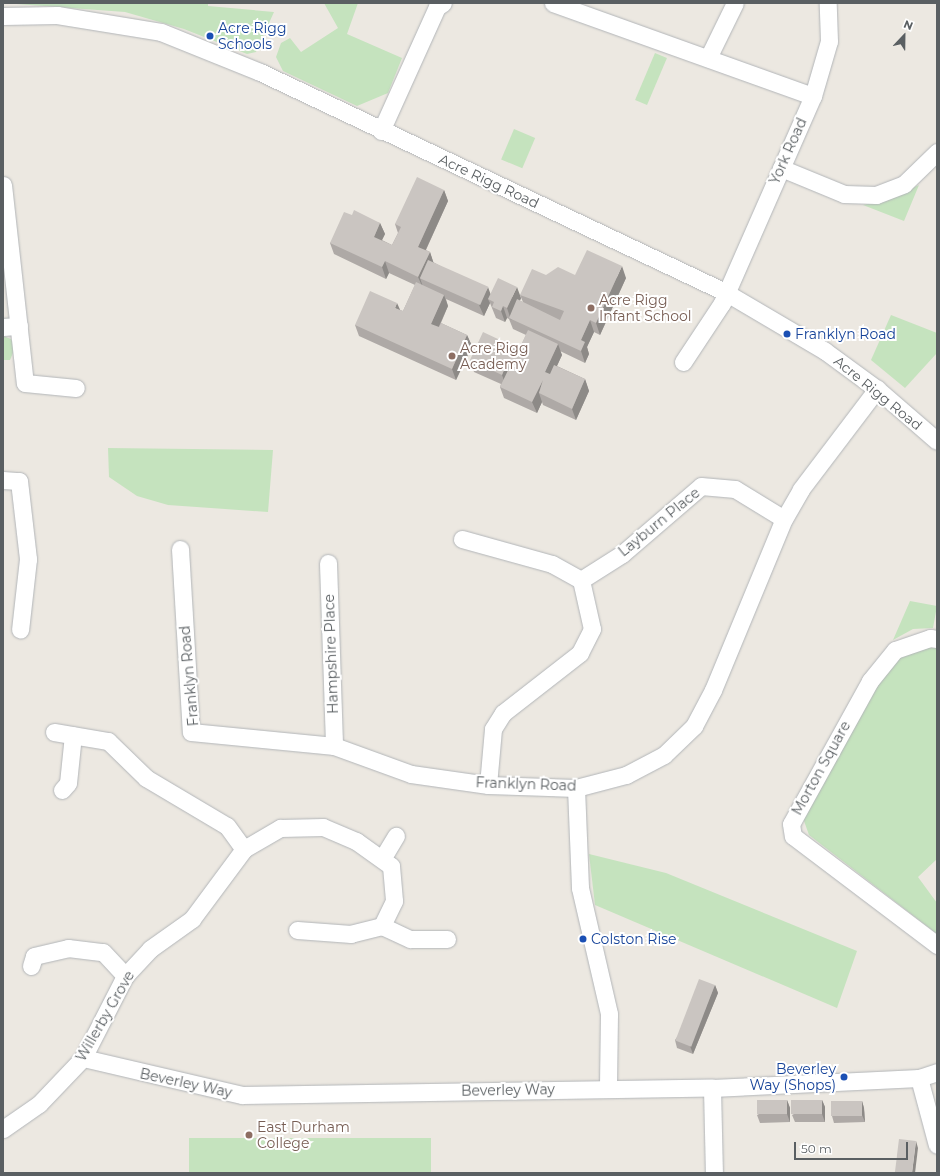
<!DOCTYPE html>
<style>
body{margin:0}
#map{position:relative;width:940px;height:1176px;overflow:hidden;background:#ece8e1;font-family:Montserrat,sans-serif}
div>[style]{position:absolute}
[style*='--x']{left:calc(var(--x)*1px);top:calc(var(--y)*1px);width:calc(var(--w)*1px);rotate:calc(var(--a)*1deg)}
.green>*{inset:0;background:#c5e3be;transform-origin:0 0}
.roads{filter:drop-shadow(0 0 1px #b2b5b8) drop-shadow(0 0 1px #b2b5b8)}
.minor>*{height:17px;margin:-8.5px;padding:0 8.5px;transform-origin:8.5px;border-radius:8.5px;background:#fff}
.wall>*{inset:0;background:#aea9a6}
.shaded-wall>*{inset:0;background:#8d8a87}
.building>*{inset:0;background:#cac5c1;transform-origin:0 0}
.dots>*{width:11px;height:11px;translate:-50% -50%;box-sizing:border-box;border:2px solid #fff;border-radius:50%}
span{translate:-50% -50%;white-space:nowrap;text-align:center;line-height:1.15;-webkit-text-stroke:4px #fff;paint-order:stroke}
.transit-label{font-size:14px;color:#164399}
.left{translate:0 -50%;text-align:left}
.right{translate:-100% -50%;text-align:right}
.street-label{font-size:14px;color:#5a5f62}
.education-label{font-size:14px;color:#785e54}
.frame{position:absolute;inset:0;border:4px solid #5a5f62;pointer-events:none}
.north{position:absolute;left:884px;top:16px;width:40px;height:40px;-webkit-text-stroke:3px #fff;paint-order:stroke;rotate:22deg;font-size:11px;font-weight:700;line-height:16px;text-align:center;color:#5a5f62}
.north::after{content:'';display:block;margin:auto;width:14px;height:18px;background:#5a5f62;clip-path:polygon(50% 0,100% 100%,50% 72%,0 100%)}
.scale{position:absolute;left:794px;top:1142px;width:114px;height:18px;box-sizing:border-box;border:2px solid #5a5f62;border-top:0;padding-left:5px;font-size:12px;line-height:14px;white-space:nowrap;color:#5a5f62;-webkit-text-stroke:3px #fff;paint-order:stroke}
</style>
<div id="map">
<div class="green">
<i style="clip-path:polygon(3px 3px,208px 3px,208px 6px,274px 12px,256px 52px,247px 54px,184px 29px,125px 12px)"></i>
<i style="clip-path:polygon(324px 3px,358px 3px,347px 34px,402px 58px,388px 93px,357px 106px,283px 71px,276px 57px,281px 43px,290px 38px,301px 52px,338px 28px)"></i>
<i style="left:655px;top:53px;width:13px;height:51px;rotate:23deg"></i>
<i style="left:514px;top:129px;width:23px;height:33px;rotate:23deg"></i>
<i style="clip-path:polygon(919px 185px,904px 221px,863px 205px,892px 198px)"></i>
<i style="clip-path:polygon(891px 315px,937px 333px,937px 353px,905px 388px,871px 360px)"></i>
<i style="clip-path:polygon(3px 336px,11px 339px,15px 348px,10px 360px,3px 360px)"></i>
<i style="clip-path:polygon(108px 448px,273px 450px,268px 512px,168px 505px,137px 496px,109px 477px)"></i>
<i style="clip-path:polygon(910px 601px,937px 606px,933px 628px,913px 629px,893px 640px)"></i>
<i style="clip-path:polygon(937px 642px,937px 859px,918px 877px,937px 903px,937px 934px,809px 835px,803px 818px,881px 672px,905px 651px)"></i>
<i style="clip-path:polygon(589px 854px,666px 873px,857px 951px,837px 1008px,595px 905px)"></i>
<i style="left:431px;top:1138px;width:35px;height:242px;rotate:90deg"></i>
</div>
<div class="roads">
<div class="minor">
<i style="--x:553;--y:3;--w:276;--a:19.7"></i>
<i style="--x:3;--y:16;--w:54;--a:-1.1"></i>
<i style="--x:57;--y:15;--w:105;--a:9.3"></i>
<i style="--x:161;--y:32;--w:107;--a:22"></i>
<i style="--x:260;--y:72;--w:514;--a:25.32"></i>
<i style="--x:725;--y:292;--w:116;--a:30.5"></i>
<i style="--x:825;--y:351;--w:64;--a:36.2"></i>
<i style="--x:877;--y:389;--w:79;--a:40.9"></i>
<i style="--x:708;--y:58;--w:61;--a:-63.9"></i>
<i style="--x:381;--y:131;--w:136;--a:-65.7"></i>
<i style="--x:437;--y:7;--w:7;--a:-34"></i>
<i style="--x:781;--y:168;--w:68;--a:22.4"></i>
<i style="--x:844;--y:194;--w:32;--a:2"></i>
<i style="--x:876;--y:195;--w:30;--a:-21"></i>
<i style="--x:904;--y:184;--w:46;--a:-44.1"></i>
<i style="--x:3;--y:185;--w:199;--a:83.7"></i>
<i style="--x:25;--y:383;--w:51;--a:5.6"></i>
<i style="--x:3;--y:327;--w:16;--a:-4"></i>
<i style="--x:683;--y:362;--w:71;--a:-56.5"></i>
<i style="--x:722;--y:303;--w:226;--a:-66.3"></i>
<i style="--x:813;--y:96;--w:57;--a:-73.8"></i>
<i style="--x:829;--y:41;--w:38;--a:-92"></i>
<i style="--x:3;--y:480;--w:16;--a:4"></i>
<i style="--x:19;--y:481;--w:79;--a:83.4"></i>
<i style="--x:28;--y:559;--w:71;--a:96.4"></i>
<i style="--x:462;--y:539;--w:93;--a:15.5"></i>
<i style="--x:552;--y:564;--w:33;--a:29"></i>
<i style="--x:581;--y:580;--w:50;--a:77.3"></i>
<i style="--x:592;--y:629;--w:27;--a:117"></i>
<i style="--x:580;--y:653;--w:98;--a:142.1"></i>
<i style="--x:503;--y:713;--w:19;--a:122"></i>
<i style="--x:493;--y:729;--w:56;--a:95.1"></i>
<i style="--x:180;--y:549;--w:183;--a:86.6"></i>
<i style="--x:191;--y:732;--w:144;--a:5.6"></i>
<i style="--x:334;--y:746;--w:82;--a:20"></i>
<i style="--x:411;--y:774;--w:78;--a:8.1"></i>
<i style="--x:488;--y:785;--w:88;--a:2"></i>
<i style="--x:576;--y:788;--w:52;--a:-14.6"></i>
<i style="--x:626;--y:775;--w:43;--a:-27.8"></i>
<i style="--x:664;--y:755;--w:42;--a:-44"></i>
<i style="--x:694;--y:726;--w:41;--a:-62.2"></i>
<i style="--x:713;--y:690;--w:185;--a:-67.5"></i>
<i style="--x:784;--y:519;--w:34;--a:-60"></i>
<i style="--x:801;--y:489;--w:126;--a:-52.8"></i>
<i style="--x:328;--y:563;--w:183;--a:88.1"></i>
<i style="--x:581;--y:580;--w:49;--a:-32.4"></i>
<i style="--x:622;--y:554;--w:104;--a:-40.7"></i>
<i style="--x:701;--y:486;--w:34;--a:5"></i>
<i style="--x:735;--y:489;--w:57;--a:31.5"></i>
<i style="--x:937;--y:639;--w:7;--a:-172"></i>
<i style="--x:930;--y:638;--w:37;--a:161"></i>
<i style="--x:895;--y:650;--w:40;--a:129"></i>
<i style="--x:870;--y:681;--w:163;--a:118.9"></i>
<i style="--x:791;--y:824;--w:12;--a:81"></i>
<i style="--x:793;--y:836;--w:181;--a:37.1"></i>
<i style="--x:54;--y:732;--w:55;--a:9.5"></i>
<i style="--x:108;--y:741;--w:53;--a:44.2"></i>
<i style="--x:146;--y:778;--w:94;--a:30.7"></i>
<i style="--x:227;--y:826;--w:29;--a:54"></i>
<i style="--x:576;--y:788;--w:100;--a:87.7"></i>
<i style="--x:580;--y:888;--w:129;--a:77"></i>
<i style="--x:609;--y:1014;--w:74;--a:90.8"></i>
<i style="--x:62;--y:790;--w:9;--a:-49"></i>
<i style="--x:68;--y:783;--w:48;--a:-84.1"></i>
<i style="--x:382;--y:859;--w:27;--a:-59"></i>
<i style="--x:382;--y:926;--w:31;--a:25"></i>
<i style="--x:410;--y:939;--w:37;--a:0"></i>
<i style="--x:31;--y:966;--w:10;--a:-73"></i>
<i style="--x:34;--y:956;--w:35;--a:-13"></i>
<i style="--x:68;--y:948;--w:35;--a:7"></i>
<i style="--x:103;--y:952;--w:33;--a:47"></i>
<i style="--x:83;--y:1058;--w:163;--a:13.1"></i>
<i style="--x:242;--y:1095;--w:470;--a:-0.9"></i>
<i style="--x:712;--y:1088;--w:207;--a:-2.8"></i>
<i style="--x:919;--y:1078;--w:19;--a:-18"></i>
<i style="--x:919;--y:1078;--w:69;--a:75"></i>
<i style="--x:712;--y:1088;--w:85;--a:88.7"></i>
<i style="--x:3;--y:1129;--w:44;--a:-34.8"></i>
<i style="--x:39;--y:1104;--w:64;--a:-46.3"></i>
<i style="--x:83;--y:1058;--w:92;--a:-62.9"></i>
<i style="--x:125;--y:976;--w:37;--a:-47"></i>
<i style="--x:150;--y:949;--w:52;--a:-35.5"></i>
<i style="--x:192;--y:919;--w:87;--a:-53.4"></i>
<i style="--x:244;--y:849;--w:42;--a:-30.3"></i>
<i style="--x:280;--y:828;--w:43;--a:-1.3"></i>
<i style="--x:323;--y:827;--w:36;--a:23"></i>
<i style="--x:356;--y:841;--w:43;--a:35.5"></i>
<i style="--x:391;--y:866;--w:35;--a:85"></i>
<i style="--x:394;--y:901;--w:28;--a:116"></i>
<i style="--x:382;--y:926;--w:32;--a:166"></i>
<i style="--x:351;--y:934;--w:54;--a:-175.8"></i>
</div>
</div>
<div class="wall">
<i style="clip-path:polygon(444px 190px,448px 201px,426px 250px,430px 252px,433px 262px,490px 294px,521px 298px,520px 301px,523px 302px,520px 295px,546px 275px,575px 275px,626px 278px,600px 335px,594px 332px,587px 347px,589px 354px,585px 363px,560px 351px,562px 355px,557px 366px,585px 379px,589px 391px,576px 420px,543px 405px,542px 402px,537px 413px,504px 398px,500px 387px,501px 384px,474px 372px,470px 360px,515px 347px,517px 354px,526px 335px,513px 329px,509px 319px,507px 318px,505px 322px,496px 318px,490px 303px,484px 316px,446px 299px,448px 306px,441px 323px,467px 335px,472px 346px,456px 380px,359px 336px,355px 325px,400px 310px,403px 311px,415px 285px,389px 273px,386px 279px,334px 254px,330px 243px,352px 215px,380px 223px,385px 234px,382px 240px,392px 245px,398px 233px,395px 224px)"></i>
<i style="clip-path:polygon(715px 985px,718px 993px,693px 1054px,677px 1048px,675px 1040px)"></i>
<i style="clip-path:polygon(787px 1100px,790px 1108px,790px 1122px,760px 1123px,757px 1115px)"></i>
<i style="clip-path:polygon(822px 1100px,825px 1107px,825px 1122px,795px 1122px,792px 1115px)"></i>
<i style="clip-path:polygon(862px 1101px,864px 1108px,865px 1122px,834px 1123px,832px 1116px)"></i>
</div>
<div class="shaded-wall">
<i style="clip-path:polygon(444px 190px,448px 201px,422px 258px,418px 247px)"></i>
<i style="clip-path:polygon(380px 223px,385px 234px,378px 248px,374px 237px)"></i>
<i style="clip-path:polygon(430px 252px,434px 264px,420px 278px,423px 287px,423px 288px,418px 277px)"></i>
<i style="clip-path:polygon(385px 261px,389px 273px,386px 279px,382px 267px)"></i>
<i style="clip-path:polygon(622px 266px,626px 278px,600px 335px,596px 323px)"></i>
<i style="clip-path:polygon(488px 287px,492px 298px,488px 299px,490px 303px,484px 316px,479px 305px)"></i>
<i style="clip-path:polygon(517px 287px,521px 298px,511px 320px,507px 308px)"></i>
<i style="clip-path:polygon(444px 295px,448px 306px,435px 335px,431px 324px)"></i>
<i style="clip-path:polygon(397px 303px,402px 314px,395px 308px)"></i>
<i style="clip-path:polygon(503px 306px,507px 318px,505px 322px,501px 311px)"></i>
<i style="clip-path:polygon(590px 320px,594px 332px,587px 347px,589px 354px,585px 363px,581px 351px,581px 340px)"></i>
<i style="clip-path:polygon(467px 335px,472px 346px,456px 380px,452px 369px)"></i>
<i style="clip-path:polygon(558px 344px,562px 355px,549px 383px,545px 372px)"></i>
<i style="clip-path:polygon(515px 347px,519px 359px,515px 367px,511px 356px)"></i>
<i style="clip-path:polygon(507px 363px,512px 374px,506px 386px,502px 375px)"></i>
<i style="clip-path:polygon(585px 379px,589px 391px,576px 420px,572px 409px)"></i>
<i style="clip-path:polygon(543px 380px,539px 393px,542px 402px,537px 413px,532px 402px)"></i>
<i style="clip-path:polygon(715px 985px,718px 993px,693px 1054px,690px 1046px)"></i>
<i style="clip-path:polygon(787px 1100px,790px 1108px,790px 1122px,787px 1114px)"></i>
<i style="clip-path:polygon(822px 1100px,825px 1107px,825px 1122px,822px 1114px)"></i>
<i style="clip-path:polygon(862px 1101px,864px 1108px,865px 1122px,862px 1115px)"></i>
<i style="clip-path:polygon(916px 1141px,918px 1148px,915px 1173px,912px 1173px)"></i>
</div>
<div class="building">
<i style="clip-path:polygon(417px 177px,444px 190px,418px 247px,430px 252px,418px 277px,385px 261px,382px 267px,330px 243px,344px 212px,352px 215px,354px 210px,380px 223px,374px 237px,392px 245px,401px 227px,395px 224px)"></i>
<i style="clip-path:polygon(587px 250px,622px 266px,596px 323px,590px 320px,581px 340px,585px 342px,581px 351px,509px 318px,517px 299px,560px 320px,564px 311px,520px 295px,532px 269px,546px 275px,558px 267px,575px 275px)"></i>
<i style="left:428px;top:260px;width:66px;height:20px;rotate:24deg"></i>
<i style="clip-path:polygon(498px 278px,517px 287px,507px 308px,503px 306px,501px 311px,492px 307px,494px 302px,488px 299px)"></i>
<i style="clip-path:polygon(416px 282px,444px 295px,431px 324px,439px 327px,441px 323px,467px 335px,452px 369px,355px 325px,370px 291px,397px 303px,395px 308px,403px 311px)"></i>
<i style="clip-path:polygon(528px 330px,558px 344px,545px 372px,550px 374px,554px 365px,585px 379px,572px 409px,539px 393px,543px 380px,532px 402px,500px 387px,511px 364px,507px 363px,502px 375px,470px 360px,483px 332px,515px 347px,511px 356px,515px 358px)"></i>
<i style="left:699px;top:979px;width:17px;height:66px;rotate:21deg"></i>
<i style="left:787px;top:1100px;width:14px;height:30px;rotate:90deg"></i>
<i style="left:822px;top:1100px;width:14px;height:31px;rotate:90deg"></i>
<i style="left:831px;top:1101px;width:31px;height:15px"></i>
<i style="left:899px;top:1139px;width:17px;height:34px;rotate:7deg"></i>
</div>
<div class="dots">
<i style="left:210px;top:36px;background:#1a4fb4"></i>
<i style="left:591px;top:308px;background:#8d6e63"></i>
<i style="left:787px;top:334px;background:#1a4fb4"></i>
<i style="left:452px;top:356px;background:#8d6e63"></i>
<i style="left:583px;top:939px;background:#1a4fb4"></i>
<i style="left:844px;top:1077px;background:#1a4fb4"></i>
<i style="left:249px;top:1135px;background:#8d6e63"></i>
</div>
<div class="transit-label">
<span class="left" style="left:218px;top:36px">Acre Rigg<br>Schools</span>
<span class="left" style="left:795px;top:334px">Franklyn Road</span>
<span class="left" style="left:591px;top:939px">Colston Rise</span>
<span class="right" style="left:836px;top:1077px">Beverley<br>Way (Shops)</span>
</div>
<div class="street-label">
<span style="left:788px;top:151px;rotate:-66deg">York Road</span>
<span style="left:489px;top:181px;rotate:25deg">Acre Rigg Road</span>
<span style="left:878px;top:393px;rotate:39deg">Acre Rigg Road</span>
<span style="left:659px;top:522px;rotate:-39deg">Layburn Place</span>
<span style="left:331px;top:654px;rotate:-92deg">Hampshire Place</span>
<span style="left:189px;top:676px;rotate:-95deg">Franklyn Road</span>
<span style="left:821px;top:768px;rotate:-61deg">Morton Square</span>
<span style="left:526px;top:784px;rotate:2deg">Franklyn Road</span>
<span style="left:105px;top:1016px;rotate:-60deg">Willerby Grove</span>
<span style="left:186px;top:1083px;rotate:12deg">Beverley Way</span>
<span style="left:508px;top:1090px;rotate:-1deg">Beverley Way</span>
</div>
<div class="education-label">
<span class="left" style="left:599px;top:308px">Acre Rigg<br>Infant School</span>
<span class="left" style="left:460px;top:356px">Acre Rigg<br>Academy</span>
<span class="left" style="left:257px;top:1135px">East Durham<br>College</span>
</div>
<div class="frame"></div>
<div class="north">N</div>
<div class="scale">50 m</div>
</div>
